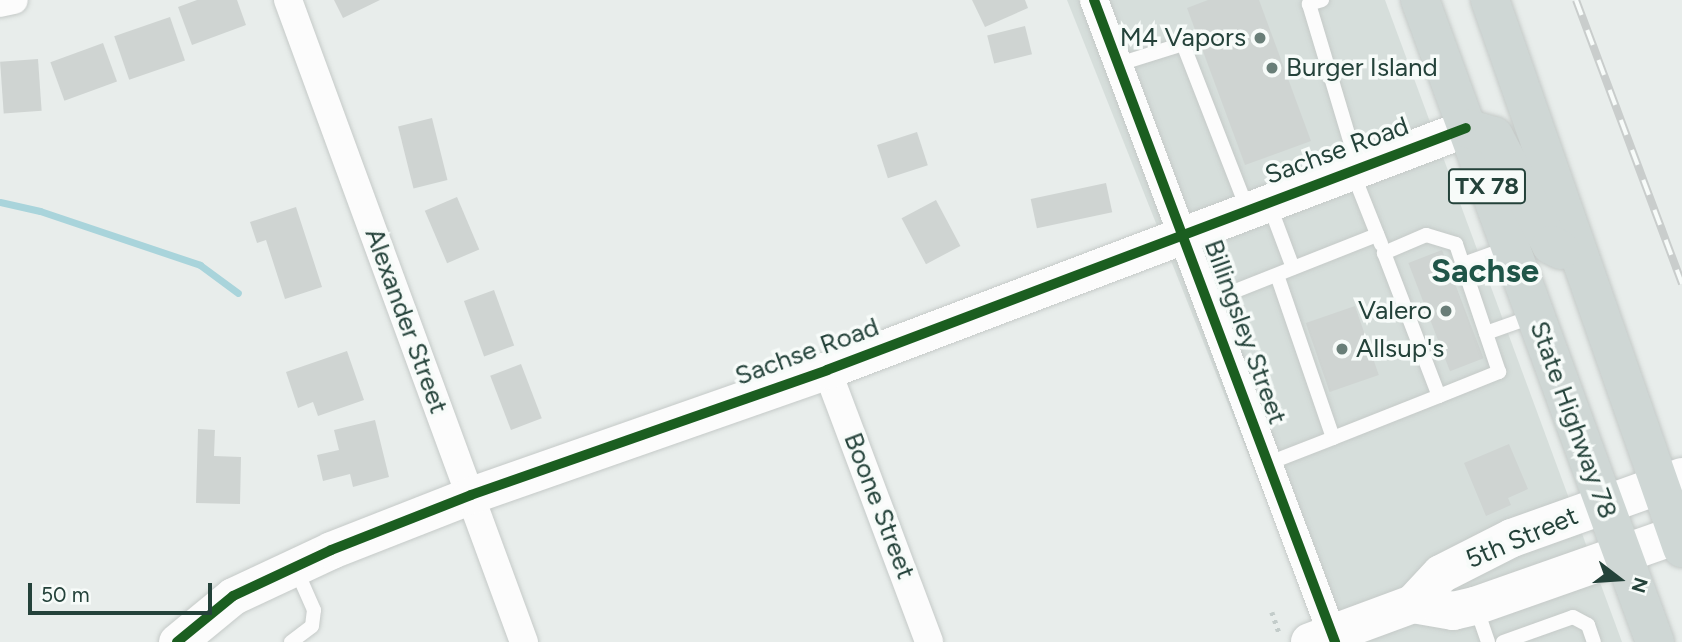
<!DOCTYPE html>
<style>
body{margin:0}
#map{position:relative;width:1682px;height:642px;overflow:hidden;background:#e8edeb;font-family:Figtree,sans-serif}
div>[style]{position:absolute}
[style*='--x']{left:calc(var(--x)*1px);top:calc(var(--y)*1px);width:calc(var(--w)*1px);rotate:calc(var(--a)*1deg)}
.built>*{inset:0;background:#d6dedb}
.stream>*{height:7px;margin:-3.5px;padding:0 3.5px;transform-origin:3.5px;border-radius:3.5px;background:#a9d4db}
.building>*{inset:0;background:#cfd4d2;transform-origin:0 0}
.path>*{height:4.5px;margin-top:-2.25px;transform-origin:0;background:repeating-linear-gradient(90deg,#c3ccca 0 3.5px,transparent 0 8.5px)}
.roads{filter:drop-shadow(0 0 2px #c5cac8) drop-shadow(0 0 2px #c5cac8)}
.service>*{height:14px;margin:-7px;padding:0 7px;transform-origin:7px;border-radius:7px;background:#fcfcfc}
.minor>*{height:28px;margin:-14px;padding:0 14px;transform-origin:14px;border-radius:14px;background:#fcfcfc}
.tertiary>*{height:37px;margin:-18.5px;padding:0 18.5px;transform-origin:18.5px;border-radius:18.5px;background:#fcfcfc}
.secondary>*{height:38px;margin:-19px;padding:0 19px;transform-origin:19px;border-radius:19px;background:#fcfcfc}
.primary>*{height:38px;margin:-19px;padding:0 19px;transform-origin:19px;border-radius:19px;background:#cfd7d5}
.rail>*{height:8px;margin-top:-4px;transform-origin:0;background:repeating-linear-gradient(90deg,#f7fbf9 0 16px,#c9cdcc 0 32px);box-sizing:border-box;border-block:2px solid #c9cdcc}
.cycleway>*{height:10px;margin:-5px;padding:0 5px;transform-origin:5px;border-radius:5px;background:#1b5e20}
.dots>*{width:19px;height:19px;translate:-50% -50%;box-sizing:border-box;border:4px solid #f7fbf9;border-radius:50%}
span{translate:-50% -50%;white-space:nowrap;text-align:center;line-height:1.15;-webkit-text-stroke:7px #f7fbf9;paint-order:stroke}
.shield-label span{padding:2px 5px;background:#f7fbf9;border:2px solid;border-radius:5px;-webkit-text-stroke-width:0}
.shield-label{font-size:24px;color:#24423a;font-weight:700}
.poi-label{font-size:26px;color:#24423a}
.right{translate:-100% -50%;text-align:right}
.left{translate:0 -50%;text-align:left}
.street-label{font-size:26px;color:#24423a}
.district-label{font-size:33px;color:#1f5548;font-weight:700}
.north{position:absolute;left:1584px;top:544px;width:70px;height:70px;-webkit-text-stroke:5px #f7fbf9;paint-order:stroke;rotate:107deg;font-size:19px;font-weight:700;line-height:28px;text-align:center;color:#24423a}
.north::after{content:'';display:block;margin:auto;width:24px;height:32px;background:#24423a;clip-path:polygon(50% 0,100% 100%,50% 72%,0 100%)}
.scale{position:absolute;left:28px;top:583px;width:184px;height:32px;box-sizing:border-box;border:4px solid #24423a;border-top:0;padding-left:9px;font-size:21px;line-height:24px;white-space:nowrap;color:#24423a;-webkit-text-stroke:5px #f7fbf9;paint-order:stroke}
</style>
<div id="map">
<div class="built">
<i style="clip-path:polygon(1067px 0,1385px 0,1622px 642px,1323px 642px)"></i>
</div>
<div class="stream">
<i style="--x:0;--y:202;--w:41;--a:12.7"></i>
<i style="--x:40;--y:211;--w:169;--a:18.6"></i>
<i style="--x:200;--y:265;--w:47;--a:36.4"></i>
</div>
<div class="building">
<i style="clip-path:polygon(197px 0,237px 0,246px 25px,192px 45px,178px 7px)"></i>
<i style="clip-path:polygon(334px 0,380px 0,343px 18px)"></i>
<i style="clip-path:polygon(972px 0,1025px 0,1028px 8px,985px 27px)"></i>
<i style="clip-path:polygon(1208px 0,1259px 0,1311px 141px,1245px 165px,1187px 8px)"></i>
<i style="left:170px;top:17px;width:46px;height:59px;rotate:71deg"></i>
<i style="left:1025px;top:26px;width:29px;height:39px;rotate:76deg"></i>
<i style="left:103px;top:43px;width:41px;height:56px;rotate:70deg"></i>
<i style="left:38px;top:59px;width:52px;height:38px;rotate:86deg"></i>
<i style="left:432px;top:118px;width:64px;height:35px;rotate:76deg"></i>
<i style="left:917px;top:132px;width:35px;height:42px;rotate:72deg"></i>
<i style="left:1106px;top:183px;width:30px;height:77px;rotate:78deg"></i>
<i style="left:457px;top:197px;width:57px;height:35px;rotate:67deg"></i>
<i style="left:936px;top:200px;width:52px;height:39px;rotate:62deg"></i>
<i style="clip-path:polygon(296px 207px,322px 287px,285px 299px,266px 240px,257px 243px,250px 222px)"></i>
<i style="left:1442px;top:250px;width:116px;height:36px;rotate:69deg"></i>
<i style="left:494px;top:290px;width:59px;height:32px;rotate:70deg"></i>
<i style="left:1355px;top:306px;width:73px;height:52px;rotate:71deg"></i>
<i style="clip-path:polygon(347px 351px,364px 400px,318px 416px,313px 402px,298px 408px,286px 372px)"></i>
<i style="left:521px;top:364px;width:58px;height:33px;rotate:69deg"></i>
<i style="clip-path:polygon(375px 420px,389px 477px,353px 487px,350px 474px,323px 481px,317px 455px,339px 450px,334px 430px)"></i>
<i style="clip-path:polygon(198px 429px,215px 430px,214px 456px,241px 457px,240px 504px,196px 503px)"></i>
<i style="clip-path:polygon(1509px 444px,1528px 489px,1508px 498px,1511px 505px,1486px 516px,1464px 463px)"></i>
</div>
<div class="path">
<i style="--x:1272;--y:612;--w:24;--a:71"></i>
</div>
<div class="roads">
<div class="service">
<i style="--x:1322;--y:0;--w:14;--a:163"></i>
<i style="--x:1309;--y:4;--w:170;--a:73.3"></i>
<i style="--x:1119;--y:64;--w:67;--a:-17.4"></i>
<i style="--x:1183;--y:44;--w:176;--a:68.7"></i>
<i style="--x:1352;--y:171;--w:79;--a:68.3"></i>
<i style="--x:1269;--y:204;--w:68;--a:69.4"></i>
<i style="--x:1463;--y:264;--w:48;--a:-19.6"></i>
<i style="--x:1277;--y:275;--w:172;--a:71"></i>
<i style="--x:1210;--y:301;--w:180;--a:-21.6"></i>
<i style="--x:1486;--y:333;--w:51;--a:-19.5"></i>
<i style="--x:1269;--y:463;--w:69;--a:-21.3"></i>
<i style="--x:1333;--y:438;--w:114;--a:-21.6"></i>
<i style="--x:1439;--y:396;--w:65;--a:-21.8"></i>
<i style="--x:1499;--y:372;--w:135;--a:-108.6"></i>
<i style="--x:1456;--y:244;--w:31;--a:-163"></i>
<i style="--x:1426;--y:235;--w:46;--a:156.8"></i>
<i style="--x:1384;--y:253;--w:153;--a:69"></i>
<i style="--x:1476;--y:607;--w:37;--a:71"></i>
<i style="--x:291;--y:642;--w:26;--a:-37"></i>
<i style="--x:312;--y:626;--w:16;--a:-83"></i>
<i style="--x:314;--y:610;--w:47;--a:-113.8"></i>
<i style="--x:1503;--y:642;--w:74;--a:-19.7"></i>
<i style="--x:1573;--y:617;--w:17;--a:28"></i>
<i style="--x:1588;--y:625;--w:18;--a:71"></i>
</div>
<div class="minor">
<i style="--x:288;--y:0;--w:684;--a:69.82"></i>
<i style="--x:1094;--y:0;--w:686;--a:69.42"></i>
<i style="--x:0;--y:3;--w:14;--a:-12"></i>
<i style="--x:827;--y:370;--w:290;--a:69.4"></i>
</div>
<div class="tertiary">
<i style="--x:177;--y:642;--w:72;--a:-39.4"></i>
<i style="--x:233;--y:596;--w:108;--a:-25.1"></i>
<i style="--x:331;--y:550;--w:150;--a:-21.4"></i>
<i style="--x:471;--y:495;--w:377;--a:-19.3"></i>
<i style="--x:827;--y:370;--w:683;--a:-20.74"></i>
</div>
<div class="secondary">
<i style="--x:1413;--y:604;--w:41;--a:9.9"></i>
<i style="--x:1453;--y:611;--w:23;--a:-13"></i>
<i style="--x:1475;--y:606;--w:219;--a:-19.4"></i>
<i style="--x:1310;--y:642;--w:110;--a:-20.3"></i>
<i style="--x:1413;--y:604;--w:41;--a:-47"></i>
<i style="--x:1441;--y:574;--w:80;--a:-26.9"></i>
<i style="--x:1512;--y:538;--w:181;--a:-19.7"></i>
</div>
<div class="primary">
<i style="--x:1420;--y:0;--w:684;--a:69.9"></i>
<i style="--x:1490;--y:0;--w:581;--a:70.69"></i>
<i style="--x:1466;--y:128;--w:29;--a:16"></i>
<i style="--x:1494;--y:136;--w:123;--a:62.4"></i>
<i style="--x:1551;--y:245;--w:11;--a:27"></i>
</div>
</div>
<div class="rail">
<i style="--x:1576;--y:0;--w:303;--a:69.5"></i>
</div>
<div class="cycleway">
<i style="--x:1094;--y:0;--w:686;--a:69.42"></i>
<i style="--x:177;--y:642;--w:72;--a:-39.4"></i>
<i style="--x:233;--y:596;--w:108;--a:-25.1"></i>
<i style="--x:331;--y:550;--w:150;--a:-21.4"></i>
<i style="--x:471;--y:495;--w:377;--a:-19.3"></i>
<i style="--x:827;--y:370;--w:683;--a:-20.74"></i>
</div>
<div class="dots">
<i style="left:1260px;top:38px;background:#697e78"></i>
<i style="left:1272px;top:68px;background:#697e78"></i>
<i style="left:1446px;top:311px;background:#697e78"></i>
<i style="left:1342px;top:349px;background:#697e78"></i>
</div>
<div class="shield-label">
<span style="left:1487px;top:186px">TX 78</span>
</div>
<div class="poi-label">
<span class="right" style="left:1246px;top:38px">M4 Vapors</span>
<span class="left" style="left:1286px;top:68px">Burger Island</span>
<span class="right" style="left:1432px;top:311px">Valero</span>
<span class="left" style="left:1356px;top:349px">Allsup's</span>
</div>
<div class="street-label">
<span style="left:1337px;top:151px;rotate:-20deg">Sachse Road</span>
<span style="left:406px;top:321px;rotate:70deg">Alexander Street</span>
<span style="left:1245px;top:332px;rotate:70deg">Billingsley Street</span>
<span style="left:807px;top:352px;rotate:-20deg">Sachse Road</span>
<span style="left:1573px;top:420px;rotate:70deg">State Highway 78</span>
<span style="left:879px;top:506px;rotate:69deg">Boone Street</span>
<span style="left:1522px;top:538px;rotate:-23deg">5th Street</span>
</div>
<div class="district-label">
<span style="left:1485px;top:271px">Sachse</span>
</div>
<div class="north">N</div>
<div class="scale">50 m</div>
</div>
